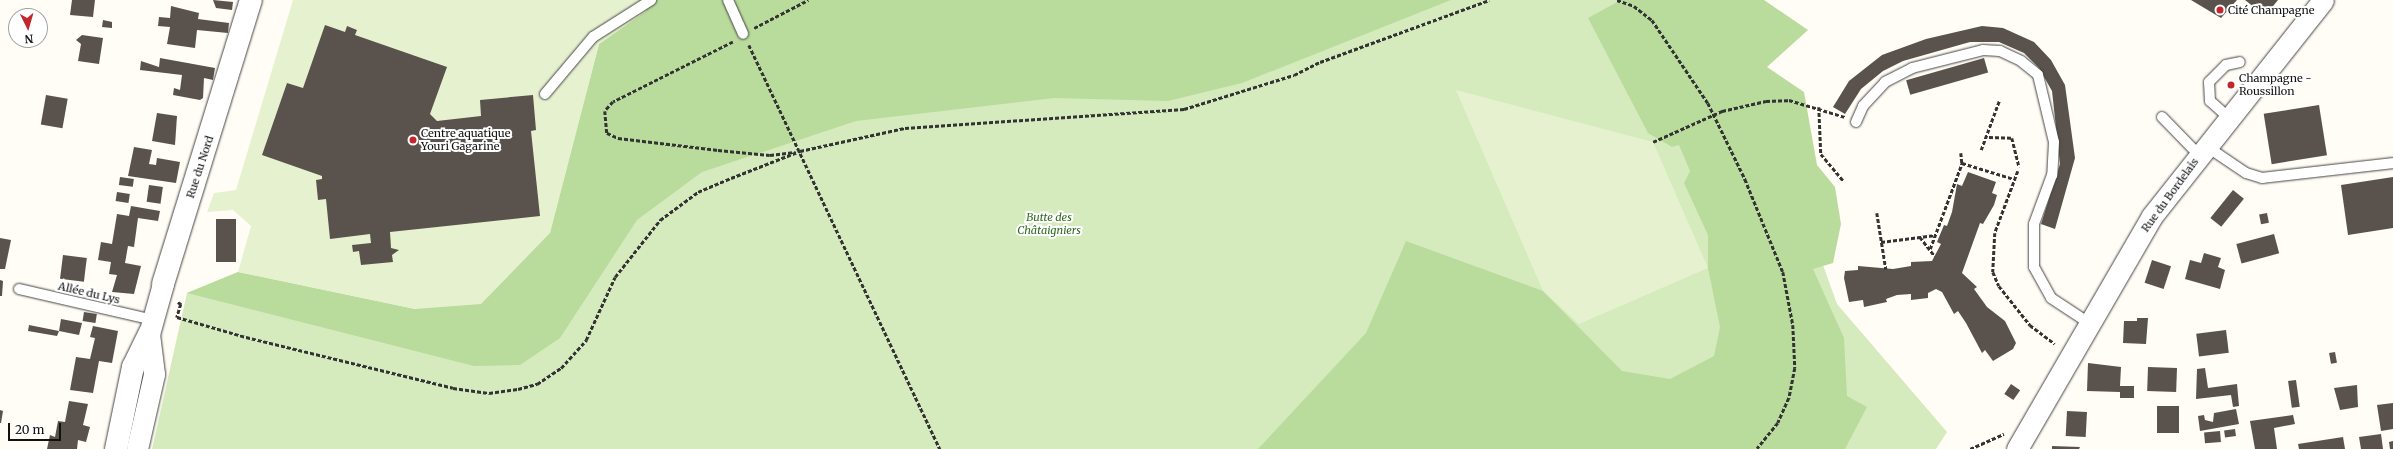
<!DOCTYPE html>
<meta charset="utf-8">
<style>
body{margin:0}
#map{position:relative;width:2393px;height:449px;overflow:hidden;background:#fffdf5;font-family:Merriweather,serif}
div>[style]{position:absolute}
[style*='--x']{left:calc(var(--x)*1px);top:calc(var(--y)*1px);width:calc(var(--w)*1px);rotate:calc(var(--a)*1deg)}
.green>*{inset:0;background:#d5ebbd}
.forest>*{inset:0;background:#b9dc9c}
.pitch>*{inset:0;background:#e6f2cf}
.building>*{inset:0;background:#5a524d;transform-origin:0 0}
.path>*{height:2.5px;margin-top:-1.25px;transform-origin:0;background:repeating-linear-gradient(90deg,#333 0 4px,transparent 0 6px)}
.roads{filter:drop-shadow(0 0 1px #444) drop-shadow(0 0 1px #444)}
.service>*{height:10px;margin:-5px;padding:0 5px;transform-origin:5px;border-radius:5px;background:#fff}
.minor>*{height:21px;margin:-10.5px;padding:0 10.5px;transform-origin:10.5px;border-radius:10.5px;background:#fff}
.tertiary>*{height:22px;margin:-11px;padding:0 11px;transform-origin:11px;border-radius:11px;background:#fff}
.dots>*{width:11px;height:11px;translate:-50% -50%;box-sizing:border-box;border:2px solid #fff;border-radius:50%}
span{translate:-50% -50%;white-space:nowrap;text-align:center;line-height:1.15;-webkit-text-stroke:4px #fff;paint-order:stroke}
.poi-label{font-size:11px;color:#111}
.left{translate:0 -50%;text-align:left}
.street-label{font-size:11px;color:#111}
.park-label{font-size:11px;color:#2f6b1f;font-style:italic}
.north{position:absolute;left:8px;top:8px;width:40px;height:40px;box-sizing:border-box;background:#fff;border:1px solid #a0a0a0;border-radius:50%;rotate:175deg;font-size:11px;font-weight:700;line-height:16px;text-align:center;color:#111}
.north::after{content:'';display:block;margin:auto;width:14px;height:18px;background:#c4262e;clip-path:polygon(50% 0,100% 100%,50% 72%,0 100%)}
.scale{position:absolute;left:8px;top:423px;width:53px;height:18px;box-sizing:border-box;border:2px solid #111;border-top:0;padding-left:5px;font-size:12px;line-height:14px;white-space:nowrap;color:#111;-webkit-text-stroke:3px #fff;paint-order:stroke}
</style>
<div id="map">
<div class="green">
<i style="clip-path:polygon(638px 0,1728px 0,1837px 304px,1947px 432px,1936px 449px,152px 449px,187px 293px,238px 272px,415px 309px,587px 90px,599px 44px,646px 11px)"></i>
</div>
<div class="forest">
<i style="clip-path:polygon(638px 0,1451px 0,1242px 83px,1168px 101px,1054px 98px,856px 121px,702px 172px,637px 220px,560px 338px,520px 365px,474px 366px,187px 293px,238px 272px,415px 309px,550px 233px,599px 44px,646px 11px)"></i>
<i style="clip-path:polygon(1621px 0,1764px 0,1808px 30px,1767px 67px,1804px 92px,1817px 165px,1835px 187px,1841px 224px,1833px 263px,1813px 269px,1844px 338px,1847px 396px,1867px 407px,1845px 449px,1258px 449px,1366px 333px,1406px 241px,1543px 291px,1622px 371px,1670px 379px,1714px 356px,1720px 327px,1708px 268px,1708px 235px,1684px 183px,1690px 171px,1679px 145px,1672px 147px,1648px 133px,1588px 18px)"></i>
</div>
<div class="pitch">
<i style="clip-path:polygon(293px 0,638px 0,646px 11px,599px 44px,550px 233px,481px 304px,415px 309px,238px 272px,251px 226px,233px 210px,207px 212px,214px 193px,236px 190px)"></i>
<i style="clip-path:polygon(1456px 90px,1653px 142px,1708px 268px,1579px 324px,1543px 291px)"></i>
</div>
<div class="building">
<i style="clip-path:polygon(72px 0,95px 0,93px 17px,70px 15px)"></i>
<i style="clip-path:polygon(213px 0,233px 2px,232px 10px,216px 8px)"></i>
<i style="clip-path:polygon(2191px 0,2237px 0,2221px 18px)"></i>
<i style="clip-path:polygon(2245px 0,2278px 0,2265px 16px)"></i>
<i style="clip-path:polygon(171px 6px,199px 13px,198px 19px,229px 23px,228px 33px,197px 30px,195px 48px,167px 44px,170px 27px,158px 26px,159px 17px,170px 18px)"></i>
<i style="clip-path:polygon(103px 20px,112px 22px,112px 28px,102px 27px)"></i>
<i style="clip-path:polygon(325px 25px,345px 32px,347px 26px,357px 30px,355px 35px,447px 67px,430px 114px,437px 121px,481px 116px,480px 100px,533px 95px,536px 130px,531px 131px,540px 216px,390px 232px,391px 248px,399px 250px,392px 255px,393px 262px,361px 265px,359px 251px,353px 252px,352px 245px,371px 243px,370px 234px,330px 239px,326px 199px,318px 200px,316px 180px,322px 179px,322px 176px,262px 155px,287px 83px,303px 88px)"></i>
<i style="clip-path:polygon(1982px 26px,2003px 28px,2034px 42px,2051px 60px,2065px 85px,2075px 158px,2055px 229px,2041px 224px,2060px 164px,2052px 91px,2039px 68px,2024px 53px,1999px 42px,1970px 42px,1903px 61px,1883px 71px,1861px 89px,1845px 114px,1833px 107px,1849px 81px,1882px 55px,1926px 39px)"></i>
<i style="clip-path:polygon(82px 35px,103px 38px,99px 64px,78px 61px,81px 44px,76px 40px)"></i>
<i style="clip-path:polygon(160px 58px,215px 68px,213px 80px,204px 78px,203px 98px,200px 100px,173px 95px,174px 88px,180px 90px,182px 75px,140px 70px,141px 61px,159px 67px)"></i>
<i style="left:1984px;top:58px;width:15px;height:81px;rotate:74deg"></i>
<i style="left:46px;top:95px;width:22px;height:30px;rotate:10deg"></i>
<i style="left:2319px;top:105px;width:51px;height:56px;rotate:81deg"></i>
<i style="clip-path:polygon(157px 113px,177px 116px,175px 145px,152px 141px)"></i>
<i style="clip-path:polygon(134px 147px,152px 150px,149px 164px,156px 165px,157px 158px,180px 162px,176px 183px,128px 176px)"></i>
<i style="clip-path:polygon(1968px 172px,1996px 182px,1992px 193px,1997px 195px,1994px 205px,1983px 224px,1980px 223px,1962px 273px,1977px 287px,1974px 289px,1987px 307px,2005px 321px,2016px 343px,2013px 349px,1993px 361px,1985px 350px,1982px 353px,1966px 323px,1958px 311px,1954px 314px,1942px 292px,1936px 289px,1928px 293px,1928px 298px,1911px 300px,1911px 294px,1897px 295px,1886px 299px,1887px 302px,1864px 307px,1863px 300px,1849px 302px,1844px 278px,1845px 271px,1858px 270px,1858px 266px,1893px 269px,1911px 266px,1911px 262px,1932px 261px,1941px 244px,1937px 242px,1944px 225px,1947px 226px,1952px 212px,1957px 184px,1962px 186px)"></i>
<i style="left:120px;top:177px;width:14px;height:8px;rotate:8deg"></i>
<i style="clip-path:polygon(2393px 177px,2393px 228px,2348px 235px,2341px 185px)"></i>
<i style="left:149px;top:185px;width:14px;height:17px;rotate:8deg"></i>
<i style="left:2233px;top:190px;width:14px;height:36px;rotate:39deg"></i>
<i style="left:117px;top:192px;width:13px;height:9px;rotate:9deg"></i>
<i style="clip-path:polygon(131px 206px,160px 211px,158px 221px,138px 218px,134px 247px,128px 246px,125px 263px,141px 266px,134px 294px,112px 292px,117px 275px,109px 274px,111px 262px,98px 260px,101px 242px,112px 244px,117px 214px,129px 216px)"></i>
<i style="left:2267px;top:213px;width:10px;height:8px;rotate:79deg"></i>
<i style="left:236px;top:219px;width:43px;height:20px;rotate:90deg"></i>
<i style="left:2274px;top:234px;width:20px;height:39px;rotate:75deg"></i>
<i style="clip-path:polygon(0 238px,11px 240px,5px 269px,0 269px)"></i>
<i style="clip-path:polygon(2204px 253px,2221px 258px,2218px 267px,2225px 270px,2220px 289px,2185px 279px,2190px 260px,2201px 263px)"></i>
<i style="left:63px;top:255px;width:24px;height:24px;rotate:7deg"></i>
<i style="left:2152px;top:260px;width:20px;height:24px;rotate:18deg"></i>
<i style="clip-path:polygon(0 280px,3px 281px,2px 296px,0 296px)"></i>
<i style="left:84px;top:312px;width:13px;height:9px;rotate:9deg"></i>
<i style="clip-path:polygon(2137px 318px,2148px 318px,2146px 344px,2123px 343px,2124px 321px,2137px 321px)"></i>
<i style="clip-path:polygon(61px 319px,82px 323px,79px 335px,59px 331px,57px 336px,28px 331px,29px 325px,59px 331px)"></i>
<i style="clip-path:polygon(93px 326px,118px 331px,112px 363px,99px 361px,93px 393px,70px 390px,76px 357px,90px 359px,95px 338px,90px 337px)"></i>
<i style="left:2226px;top:330px;width:23px;height:30px;rotate:83deg"></i>
<i style="left:2335px;top:352px;width:11px;height:6px;rotate:80deg"></i>
<i style="clip-path:polygon(2088px 363px,2121px 367px,2120px 386px,2134px 386px,2134px 398px,2120px 398px,2120px 392px,2087px 391px)"></i>
<i style="left:2148px;top:367px;width:29px;height:24px;rotate:2deg"></i>
<i style="clip-path:polygon(2205px 368px,2208px 388px,2237px 384px,2239px 406px,2233px 407px,2231px 395px,2196px 399px,2197px 369px)"></i>
<i style="left:2296px;top:380px;width:27px;height:8px;rotate:82deg"></i>
<i style="left:2011px;top:384px;width:11px;height:12px;rotate:34deg"></i>
<i style="clip-path:polygon(2357px 385px,2358px 407px,2340px 410px,2334px 388px)"></i>
<i style="clip-path:polygon(69px 401px,88px 404px,83px 425px,90px 427px,86px 442px,78px 440px,77px 449px,47px 449px,50px 435px,55px 437px,58px 421px,65px 422px)"></i>
<i style="clip-path:polygon(2393px 403px,2393px 429px,2381px 431px,2377px 405px)"></i>
<i style="left:2157px;top:406px;width:22px;height:27px"></i>
<i style="clip-path:polygon(2236px 409px,2239px 424px,2200px 431px,2198px 416px,2204px 415px,2205px 420px,2213px 422px,2214px 413px)"></i>
<i style="clip-path:polygon(0 410px,3px 411px,1px 423px,0 423px)"></i>
<i style="left:2067px;top:411px;width:20px;height:25px;rotate:3deg"></i>
<i style="clip-path:polygon(2293px 415px,2295px 424px,2274px 428px,2277px 449px,2255px 449px,2250px 421px)"></i>
<i style="left:2235px;top:429px;width:7px;height:11px;rotate:82deg"></i>
<i style="left:2220px;top:431px;width:11px;height:16px;rotate:85deg"></i>
<i style="clip-path:polygon(2381px 434px,2383px 449px,2361px 449px,2359px 437px)"></i>
<i style="clip-path:polygon(2343px 437px,2345px 449px,2299px 449px,2298px 444px)"></i>
<i style="clip-path:polygon(2393px 441px,2393px 449px,2390px 449px,2389px 442px)"></i>
<i style="clip-path:polygon(2052px 446px,2080px 447px,2079px 449px,2052px 449px)"></i>
</div>
<div class="path">
<i style="--x:1617;--y:0;--w:18;--a:19"></i>
<i style="--x:1634;--y:6;--w:23;--a:38"></i>
<i style="--x:1652;--y:20;--w:100;--a:56"></i>
<i style="--x:1708;--y:103;--w:85;--a:64"></i>
<i style="--x:1745;--y:179;--w:100;--a:67.8"></i>
<i style="--x:1783;--y:272;--w:54;--a:79.3"></i>
<i style="--x:1793;--y:325;--w:43;--a:87.3"></i>
<i style="--x:1795;--y:368;--w:31;--a:101"></i>
<i style="--x:1789;--y:398;--w:27;--a:114"></i>
<i style="--x:1778;--y:423;--w:33;--a:129"></i>
<i style="--x:754;--y:28;--w:61;--a:-27.4"></i>
<i style="--x:733;--y:42;--w:134;--a:153.4"></i>
<i style="--x:613;--y:102;--w:12;--a:132"></i>
<i style="--x:605;--y:111;--w:22;--a:85"></i>
<i style="--x:607;--y:133;--w:12;--a:24"></i>
<i style="--x:618;--y:138;--w:101;--a:6.8"></i>
<i style="--x:718;--y:150;--w:52;--a:5.5"></i>
<i style="--x:770;--y:155;--w:25;--a:-7"></i>
<i style="--x:749;--y:45;--w:447;--a:64.7"></i>
<i style="--x:1819;--y:107;--w:47;--a:87.6"></i>
<i style="--x:1821;--y:154;--w:35;--a:50"></i>
<i style="--x:1989;--y:137;--w:23;--a:2"></i>
<i style="--x:2012;--y:138;--w:30;--a:76"></i>
<i style="--x:1653;--y:142;--w:76;--a:-24.2"></i>
<i style="--x:1722;--y:111;--w:45;--a:-12.8"></i>
<i style="--x:1766;--y:101;--w:23;--a:-2"></i>
<i style="--x:1789;--y:100;--w:59;--a:16.9"></i>
<i style="--x:1981;--y:150;--w:52;--a:-69.8"></i>
<i style="--x:1961;--y:153;--w:10;--a:84"></i>
<i style="--x:1962;--y:163;--w:54;--a:17.1"></i>
<i style="--x:2018;--y:171;--w:66;--a:110.4"></i>
<i style="--x:1995;--y:233;--w:39;--a:93"></i>
<i style="--x:1993;--y:272;--w:15;--a:67"></i>
<i style="--x:1999;--y:286;--w:50;--a:51.5"></i>
<i style="--x:2030;--y:325;--w:31;--a:37"></i>
<i style="--x:1877;--y:213;--w:57;--a:80.9"></i>
<i style="--x:1920;--y:237;--w:24;--a:52"></i>
<i style="--x:1881;--y:242;--w:55;--a:-7.3"></i>
<i style="--x:1930;--y:249;--w:92;--a:-69.6"></i>
<i style="--x:178;--y:302;--w:4;--a:34"></i>
<i style="--x:181;--y:304;--w:14;--a:107"></i>
<i style="--x:177;--y:317;--w:72;--a:16.2"></i>
<i style="--x:246;--y:337;--w:213;--a:13.8"></i>
<i style="--x:453;--y:388;--w:36;--a:8"></i>
<i style="--x:489;--y:393;--w:29;--a:-8"></i>
<i style="--x:518;--y:389;--w:20;--a:-15"></i>
<i style="--x:537;--y:384;--w:29;--a:-34"></i>
<i style="--x:561;--y:368;--w:38;--a:-48"></i>
<i style="--x:586;--y:340;--w:69;--a:-65.3"></i>
<i style="--x:615;--y:277;--w:73;--a:-51.7"></i>
<i style="--x:660;--y:220;--w:47;--a:-36.4"></i>
<i style="--x:698;--y:192;--w:36;--a:-23"></i>
<i style="--x:731;--y:178;--w:74;--a:-21.4"></i>
<i style="--x:800;--y:151;--w:107;--a:-12.4"></i>
<i style="--x:905;--y:128;--w:280;--a:-3.9"></i>
<i style="--x:1184;--y:109;--w:115;--a:-17.2"></i>
<i style="--x:1294;--y:75;--w:29;--a:-27"></i>
<i style="--x:1320;--y:62;--w:180;--a:-20.1"></i>
<i style="--x:1970;--y:449;--w:37;--a:-24"></i>
</div>
<div class="roads">
<div class="service">
<i style="--x:728;--y:0;--w:37;--a:66"></i>
<i style="--x:545;--y:94;--w:75;--a:-49.9"></i>
<i style="--x:593;--y:37;--w:69;--a:-32.5"></i>
<i style="--x:2162;--y:117;--w:53;--a:45.8"></i>
<i style="--x:2228;--y:117;--w:24;--a:-138"></i>
<i style="--x:2210;--y:101;--w:19;--a:-93"></i>
<i style="--x:2209;--y:82;--w:24;--a:-45"></i>
<i style="--x:2226;--y:65;--w:14;--a:-12"></i>
<i style="--x:1856;--y:122;--w:17;--a:-66"></i>
<i style="--x:1863;--y:106;--w:33;--a:-47"></i>
<i style="--x:1885;--y:82;--w:30;--a:-27"></i>
<i style="--x:1912;--y:68;--w:73;--a:-14.2"></i>
<i style="--x:1983;--y:50;--w:17;--a:3"></i>
<i style="--x:2000;--y:51;--w:23;--a:25"></i>
<i style="--x:2021;--y:61;--w:22;--a:39"></i>
<i style="--x:2038;--y:75;--w:69;--a:76.6"></i>
<i style="--x:2054;--y:142;--w:33;--a:93"></i>
<i style="--x:2052;--y:175;--w:52;--a:110.2"></i>
<i style="--x:2034;--y:224;--w:43;--a:90"></i>
<i style="--x:2034;--y:267;--w:35;--a:61"></i>
<i style="--x:2051;--y:298;--w:45;--a:33.3"></i>
<i style="--x:2206;--y:146;--w:48;--a:34"></i>
<i style="--x:2246;--y:173;--w:17;--a:17"></i>
<i style="--x:2262;--y:178;--w:132;--a:-6.5"></i>
<i style="--x:19;--y:289;--w:138;--a:13"></i>
</div>
<div class="minor">
<i style="--x:137;--y:449;--w:77;--a:-77.2"></i>
<i style="--x:154;--y:374;--w:40;--a:-97.1"></i>
<i style="--x:149;--y:334;--w:52;--a:-74.4"></i>
<i style="--x:2017;--y:449;--w:269;--a:-59.9"></i>
<i style="--x:2152;--y:216;--w:275;--a:-51.6"></i>
</div>
<div class="tertiary">
<i style="--x:163;--y:284;--w:297;--a:-72.8"></i>
<i style="--x:116;--y:449;--w:84;--a:-78.3"></i>
<i style="--x:133;--y:367;--w:37;--a:-64"></i>
</div>
</div>
<div class="dots">
<i style="left:2220px;top:10px;background:#c4262e"></i>
<i style="left:2231px;top:85px;background:#c4262e"></i>
<i style="left:413px;top:140px;background:#c4262e"></i>
</div>
<div class="poi-label">
<span class="left" style="left:2228px;top:10px">Cité Champagne</span>
<span class="left" style="left:2239px;top:85px">Champagne -<br>Roussillon</span>
<span class="left" style="left:421px;top:140px">Centre aquatique<br>Youri Gagarine</span>
</div>
<div class="street-label">
<span style="left:200px;top:167px;rotate:-72deg">Rue du Nord</span>
<span style="left:2170px;top:195px;rotate:-54deg">Rue du Bordelais</span>
<span style="left:89px;top:293px;rotate:13deg">Allée du Lys</span>
</div>
<div class="park-label">
<span style="left:1049px;top:224px">Butte des<br>Châtaigniers</span>
</div>
<div class="north">N</div>
<div class="scale">20 m</div>
</div>
